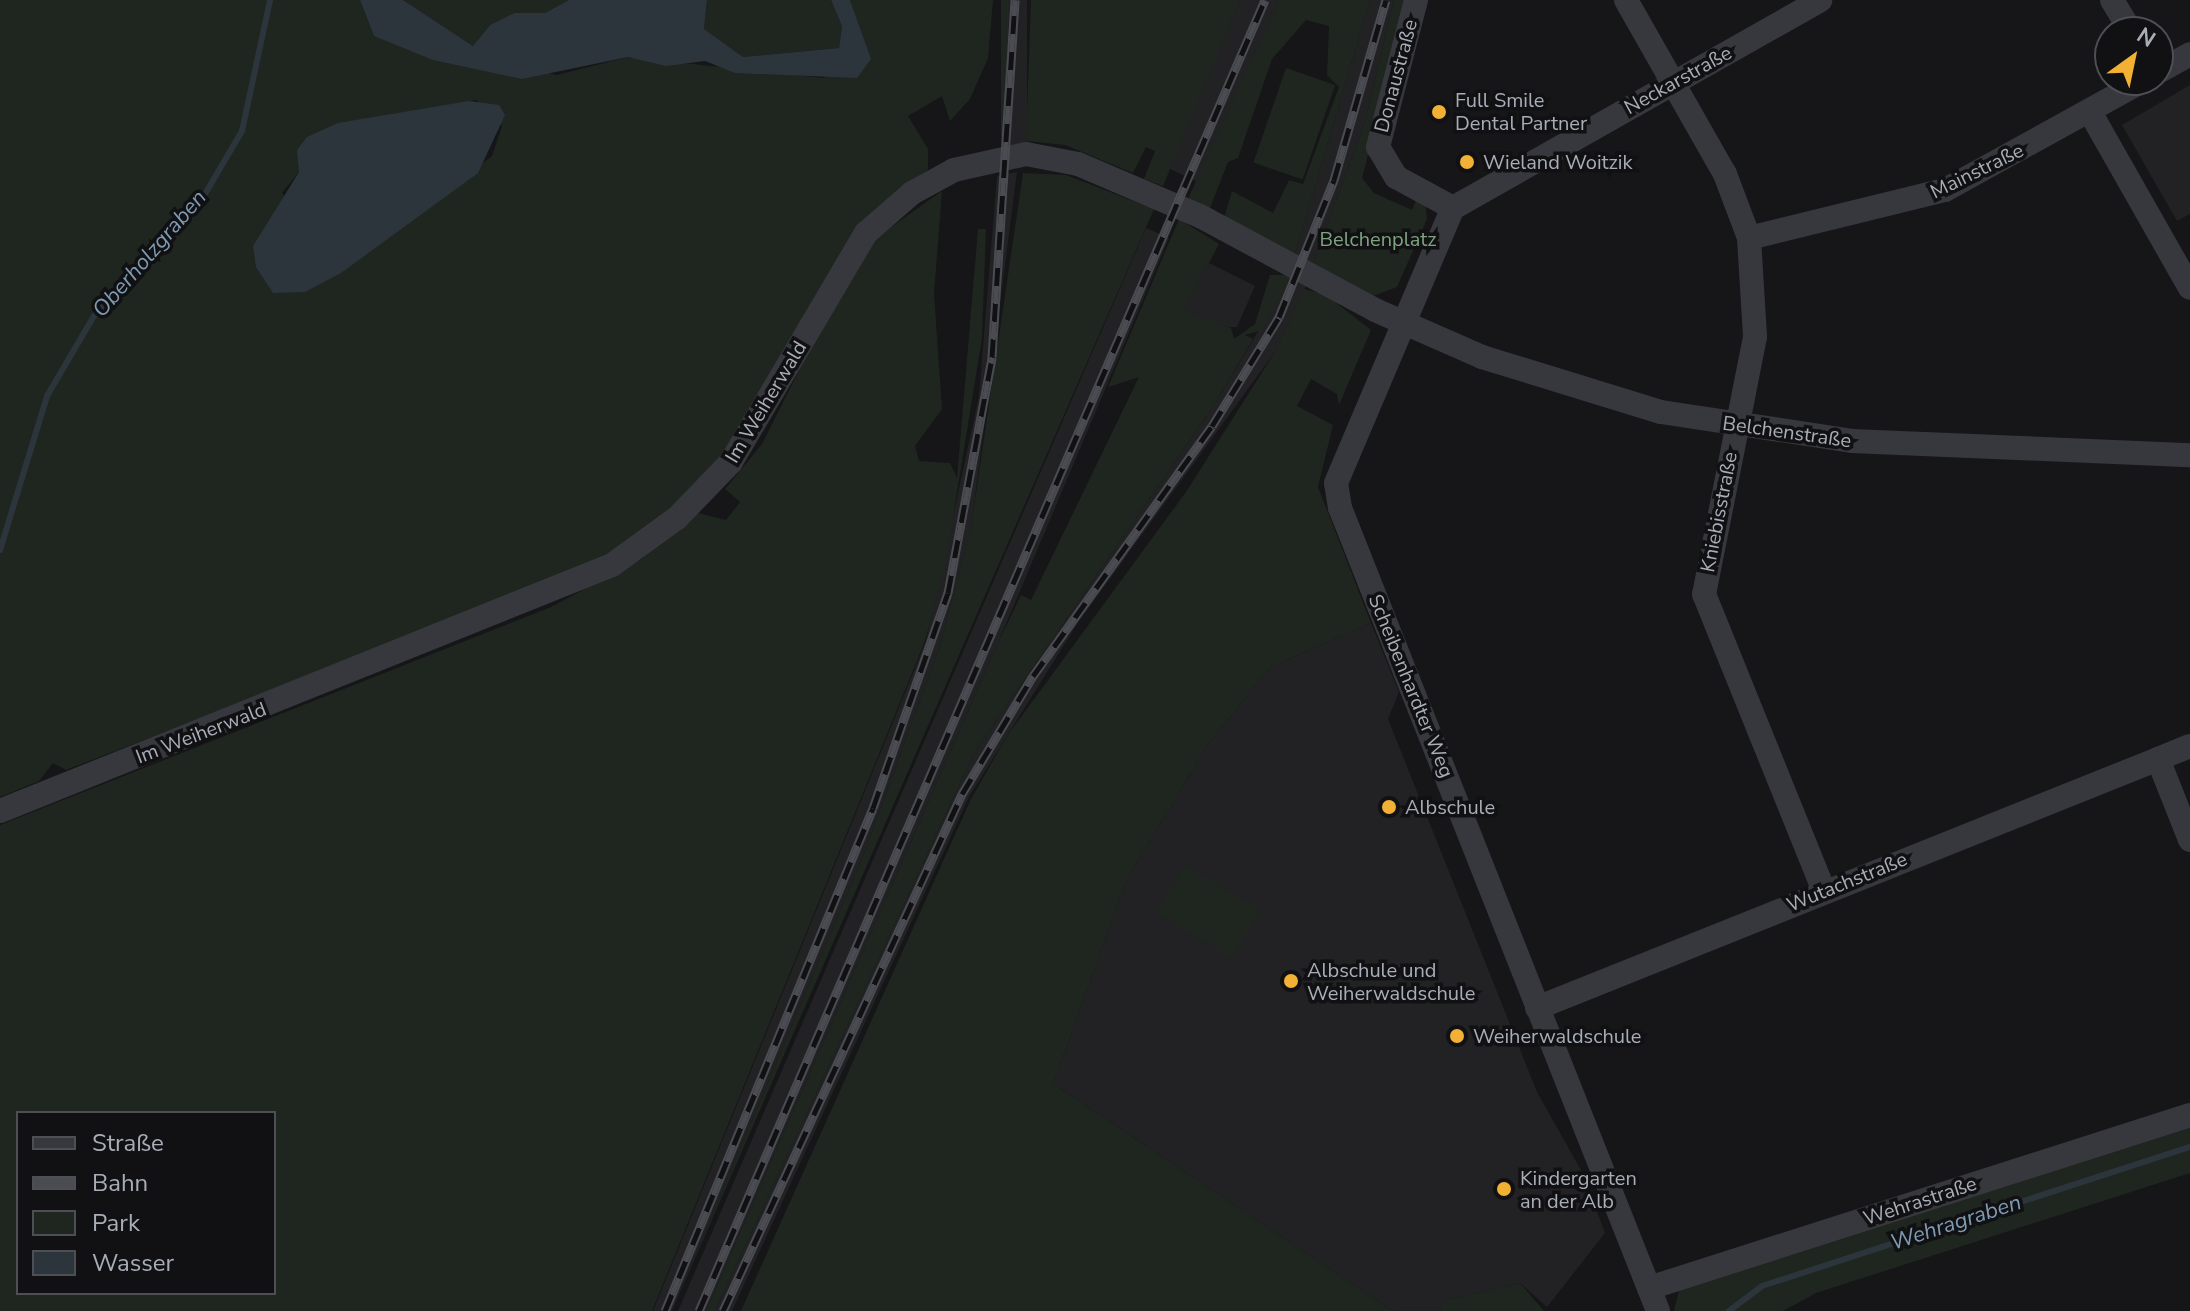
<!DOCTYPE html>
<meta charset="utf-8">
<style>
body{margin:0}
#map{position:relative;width:2190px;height:1311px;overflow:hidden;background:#161618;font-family:"Nunito Sans",sans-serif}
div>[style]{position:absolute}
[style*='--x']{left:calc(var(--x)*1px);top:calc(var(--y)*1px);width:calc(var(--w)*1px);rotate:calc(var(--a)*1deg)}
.built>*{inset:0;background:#222225;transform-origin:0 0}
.green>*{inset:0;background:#1e261f;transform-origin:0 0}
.water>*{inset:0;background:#2c353c}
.stream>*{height:6px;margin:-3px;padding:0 3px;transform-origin:3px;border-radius:3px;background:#2c353c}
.minor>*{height:24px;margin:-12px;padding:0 12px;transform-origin:12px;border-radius:12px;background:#37383d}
.rail>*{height:9px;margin-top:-4.5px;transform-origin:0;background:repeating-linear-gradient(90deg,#111113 0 18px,#4a4c52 0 36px);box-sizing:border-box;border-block:2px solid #4a4c52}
.dots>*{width:22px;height:22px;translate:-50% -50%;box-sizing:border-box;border:4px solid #111113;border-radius:50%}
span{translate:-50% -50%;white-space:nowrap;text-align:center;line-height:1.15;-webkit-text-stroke:7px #111113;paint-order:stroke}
.street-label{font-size:20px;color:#a8adb8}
.poi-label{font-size:20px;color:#a8adb8}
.left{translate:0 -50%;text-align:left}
.park-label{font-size:20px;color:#7fa381}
.water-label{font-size:22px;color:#7f9bb3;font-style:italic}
.legend{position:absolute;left:16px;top:1111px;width:260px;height:184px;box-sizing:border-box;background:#111113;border:2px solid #4d4f55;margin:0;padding:10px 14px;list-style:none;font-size:24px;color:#a8adb8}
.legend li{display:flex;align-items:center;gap:16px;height:40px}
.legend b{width:40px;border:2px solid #4d4f55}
.north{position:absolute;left:2094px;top:16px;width:80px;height:80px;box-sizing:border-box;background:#111113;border:2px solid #4d4f55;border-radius:50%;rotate:33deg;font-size:22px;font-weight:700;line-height:32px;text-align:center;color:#a8adb8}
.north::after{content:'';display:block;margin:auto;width:28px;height:36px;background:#f2b134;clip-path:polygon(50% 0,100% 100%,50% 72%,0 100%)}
</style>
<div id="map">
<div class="built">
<i style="left:1008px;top:0;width:19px;height:146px"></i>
<i style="clip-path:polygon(1240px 0,1279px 0,1198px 182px,1168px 168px)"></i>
<i style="clip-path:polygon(1370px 0,1394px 0,1365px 122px,1313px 264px,1295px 254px)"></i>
<i style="clip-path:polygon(2190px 85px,2190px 214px,2177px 221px,2122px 125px)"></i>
<i style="clip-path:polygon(1017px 172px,971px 528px,940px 646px,864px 854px,672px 1311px,653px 1311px,926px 641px,979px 396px,997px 176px)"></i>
<i style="clip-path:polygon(1146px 228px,1169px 238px,998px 643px,706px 1311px,678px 1311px)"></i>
<i style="clip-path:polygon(1207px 262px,1255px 286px,1237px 327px,1218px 327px,1184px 310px)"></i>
<i style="clip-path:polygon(1292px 275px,1307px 284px,1275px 352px,1079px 621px,969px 797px,732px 1311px,715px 1311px,975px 751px,1214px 405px)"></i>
<i style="clip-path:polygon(1371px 623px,1399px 692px,1388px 719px,1537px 1092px,1582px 1172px,1605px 1233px,1547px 1307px,1520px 1283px,1445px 1301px,1440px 1311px,1393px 1311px,1053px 1084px,1127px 879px,1209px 743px,1270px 667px)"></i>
</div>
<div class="green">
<i style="clip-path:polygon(evenodd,0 0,360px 0,374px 36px,557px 75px,628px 57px,823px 78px,870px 59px,850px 0,993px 0,988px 58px,970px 99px,950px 121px,942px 96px,908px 116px,928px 149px,928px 170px,890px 197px,723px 457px,658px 521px,580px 571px,66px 770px,53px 763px,39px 781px,0 797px,0 0,476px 100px,502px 126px,492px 156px,340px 273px,282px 193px,299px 172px,435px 108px,476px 100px)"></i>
<i style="clip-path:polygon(403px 0,569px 0,545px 13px,514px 13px,490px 25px,473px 46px)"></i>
<i style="clip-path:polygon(707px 0,831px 0,842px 26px,839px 48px,743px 57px,704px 29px)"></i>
<i style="left:1001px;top:0;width:7px;height:136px"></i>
<i style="clip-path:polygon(1031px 0,1240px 0,1163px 186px,1144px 179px,1155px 151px,1146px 147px,1133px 173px,1065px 145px,1026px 141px)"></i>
<i style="clip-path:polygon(1279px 0,1370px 0,1295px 254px,1224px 218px,1232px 191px,1273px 213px,1289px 180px,1303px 184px,1339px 87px,1327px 75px,1329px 26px,1306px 20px,1272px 59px,1238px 158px,1228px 162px,1210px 208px,1188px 199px)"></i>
<i style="clip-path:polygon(1394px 0,1408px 0,1362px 178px,1374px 193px,1412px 210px,1418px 196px,1425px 200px,1427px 219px,1397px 287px,1373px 296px,1313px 264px,1365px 122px)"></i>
<i style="left:1286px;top:68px;width:52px;height:100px;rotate:19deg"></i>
<i style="clip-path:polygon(1023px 173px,1066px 175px,1154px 209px,672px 1311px,864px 854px,940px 646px,971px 527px)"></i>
<i style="clip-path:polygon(evenodd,942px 191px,934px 294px,942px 409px,915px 446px,919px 461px,950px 463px,957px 478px,978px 229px,986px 229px,982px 338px,945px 566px,925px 641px,652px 1311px,0 1311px,0 825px,551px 607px,640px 560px,698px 513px,726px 520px,740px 502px,725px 489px,762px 444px,843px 283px,873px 240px,942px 191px,18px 1113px,274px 1113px,274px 1293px,18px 1293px,18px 1113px)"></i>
<i style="clip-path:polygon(1179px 219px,1219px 244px,1184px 310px,1231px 328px,1234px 339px,1255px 324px,1270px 275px,1292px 275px,1262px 330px,1245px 335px,1253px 339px,1214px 405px,975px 751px,715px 1311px,706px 1311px,998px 643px,1021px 595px,1031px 600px,1139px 377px,1108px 387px)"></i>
<i style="clip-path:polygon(1304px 289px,1326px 295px,1371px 330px,1339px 405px,1337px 394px,1311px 379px,1297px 406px,1333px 425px,1318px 487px,1371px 623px,1270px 667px,1209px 743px,1127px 879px,1053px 1084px,1393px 1311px,741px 1311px,971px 799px,1007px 736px,1186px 492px,1275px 352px)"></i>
<i style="left:1185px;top:865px;width:88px;height:56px;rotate:31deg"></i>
<i style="clip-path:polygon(2190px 1122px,2190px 1173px,1816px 1293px,1783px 1311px,1674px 1311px,1679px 1290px)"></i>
<i style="clip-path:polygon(1520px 1283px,1544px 1311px,1440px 1311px,1444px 1301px)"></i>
</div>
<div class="water">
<i style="clip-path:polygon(360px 0,403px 0,473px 46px,490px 25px,514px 13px,545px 13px,569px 0,707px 0,704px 29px,743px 57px,839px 48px,842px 26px,831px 0,850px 0,871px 59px,857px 78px,735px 73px,705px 61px,666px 66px,628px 57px,522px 79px,433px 60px,374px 36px)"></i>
<i style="clip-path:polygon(469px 101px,499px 105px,505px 115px,478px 173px,341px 273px,305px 292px,273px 293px,256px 267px,253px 246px,299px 172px,297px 150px,307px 137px,338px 123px)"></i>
</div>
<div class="stream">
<i style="--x:0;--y:550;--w:161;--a:-73"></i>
<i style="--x:47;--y:396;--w:93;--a:-59.6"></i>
<i style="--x:94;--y:316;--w:151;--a:-46.6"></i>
<i style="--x:198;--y:206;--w:87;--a:-59.6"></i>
<i style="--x:242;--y:131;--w:134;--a:-77.9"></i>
<i style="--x:1729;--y:1311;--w:41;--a:-37.1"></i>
<i style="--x:1762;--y:1286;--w:450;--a:-18"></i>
</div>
<div class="minor">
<i style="--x:1416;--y:0;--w:152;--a:104.5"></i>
<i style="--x:1378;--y:147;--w:35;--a:59"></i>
<i style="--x:1396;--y:177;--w:65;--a:28.5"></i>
<i style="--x:1626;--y:0;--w:200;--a:60.4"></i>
<i style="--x:1725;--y:174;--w:68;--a:69.4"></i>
<i style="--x:1749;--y:238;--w:99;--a:86.5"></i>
<i style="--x:1755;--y:337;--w:262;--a:101.2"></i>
<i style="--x:1704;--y:594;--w:320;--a:68"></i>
<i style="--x:2112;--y:0;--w:37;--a:59"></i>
<i style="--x:2158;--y:72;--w:37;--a:-29"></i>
<i style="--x:2090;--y:112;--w:202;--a:60.4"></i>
<i style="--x:1749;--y:238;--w:202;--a:-13.8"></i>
<i style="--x:1945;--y:190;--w:227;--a:-28.9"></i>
<i style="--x:2190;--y:746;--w:35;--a:158"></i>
<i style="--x:2158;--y:759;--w:87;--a:68.4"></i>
<i style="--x:0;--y:811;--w:660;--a:-21.9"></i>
<i style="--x:612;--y:565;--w:80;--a:-35.9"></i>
<i style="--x:677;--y:518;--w:78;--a:-46"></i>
<i style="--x:731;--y:462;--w:266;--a:-59.5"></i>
<i style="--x:866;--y:233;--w:61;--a:-41"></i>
<i style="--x:912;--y:193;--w:48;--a:-28.7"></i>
<i style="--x:954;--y:170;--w:74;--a:-12.5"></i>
<i style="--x:1026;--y:154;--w:53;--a:10.9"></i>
<i style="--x:1078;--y:164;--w:133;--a:23.1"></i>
<i style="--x:1200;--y:216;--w:199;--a:28.2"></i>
<i style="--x:1375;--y:310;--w:117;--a:23.7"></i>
<i style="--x:1482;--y:357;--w:187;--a:17.1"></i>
<i style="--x:1661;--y:412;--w:193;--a:8.6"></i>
<i style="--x:1852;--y:441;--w:338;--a:2.4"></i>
<i style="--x:1537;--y:1008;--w:669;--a:-21.85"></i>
<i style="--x:1649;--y:1288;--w:568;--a:-17.73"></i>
<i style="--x:1658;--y:1311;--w:864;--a:-111.6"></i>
<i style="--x:1340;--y:508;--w:25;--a:-99"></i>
<i style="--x:1336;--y:483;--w:299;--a:-67"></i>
<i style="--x:1453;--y:208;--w:422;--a:-29.5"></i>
</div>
<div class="rail">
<i style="--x:665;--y:1311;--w:544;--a:-67.53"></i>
<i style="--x:873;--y:808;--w:228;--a:-70.8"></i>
<i style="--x:948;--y:593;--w:240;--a:-79.4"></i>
<i style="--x:992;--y:357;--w:358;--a:-86.3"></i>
<i style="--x:699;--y:1311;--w:1428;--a:-66.65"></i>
<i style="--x:723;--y:1311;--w:570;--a:-65.19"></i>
<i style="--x:962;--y:794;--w:138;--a:-59"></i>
<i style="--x:1033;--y:676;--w:307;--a:-54.4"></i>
<i style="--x:1212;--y:426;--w:128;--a:-58.4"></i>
<i style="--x:1279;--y:317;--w:148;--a:-68.1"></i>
<i style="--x:1334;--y:180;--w:187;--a:-73.9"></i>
</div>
<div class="dots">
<i style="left:1439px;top:112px;background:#f2b134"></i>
<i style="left:1467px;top:162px;background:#f2b134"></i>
<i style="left:1389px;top:807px;background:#f2b134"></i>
<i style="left:1291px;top:981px;background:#f2b134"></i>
<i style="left:1457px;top:1036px;background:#f2b134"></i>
<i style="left:1504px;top:1189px;background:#f2b134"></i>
</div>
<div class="street-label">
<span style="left:1396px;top:76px;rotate:-75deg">Donaustraße</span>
<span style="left:1678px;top:80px;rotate:-29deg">Neckarstraße</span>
<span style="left:1977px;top:171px;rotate:-26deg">Mainstraße</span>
<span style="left:766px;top:402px;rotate:-59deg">Im Weiherwald</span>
<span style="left:1787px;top:432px;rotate:8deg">Belchenstraße</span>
<span style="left:1719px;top:512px;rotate:-79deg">Kniebisstraße</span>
<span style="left:1411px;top:686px;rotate:68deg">Scheibenhardter Weg</span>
<span style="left:201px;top:733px;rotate:-21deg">Im Weiherwald</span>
<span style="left:1847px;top:882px;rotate:-22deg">Wutachstraße</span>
<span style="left:1920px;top:1201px;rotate:-18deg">Wehrastraße</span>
</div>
<div class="poi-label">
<span class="left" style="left:1455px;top:112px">Full Smile<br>Dental Partner</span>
<span class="left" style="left:1483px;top:162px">Wieland Woitzik</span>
<span class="left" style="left:1405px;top:807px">Albschule</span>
<span class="left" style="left:1307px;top:982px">Albschule und<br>Weiherwaldschule</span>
<span class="left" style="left:1473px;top:1036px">Weiherwaldschule</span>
<span class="left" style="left:1520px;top:1190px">Kindergarten<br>an der Alb</span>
</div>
<div class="park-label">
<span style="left:1378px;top:239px">Belchenplatz</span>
</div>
<div class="water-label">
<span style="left:150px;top:254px;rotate:-49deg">Oberholzgraben</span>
<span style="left:1956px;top:1223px;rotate:-18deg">Wehragraben</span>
</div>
<ul class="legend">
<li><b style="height:10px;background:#37383d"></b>Straße</li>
<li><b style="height:10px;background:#4a4c52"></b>Bahn</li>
<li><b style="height:22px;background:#1e261f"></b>Park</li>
<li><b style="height:22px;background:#2c353c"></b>Wasser</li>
</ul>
<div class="north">N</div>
</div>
